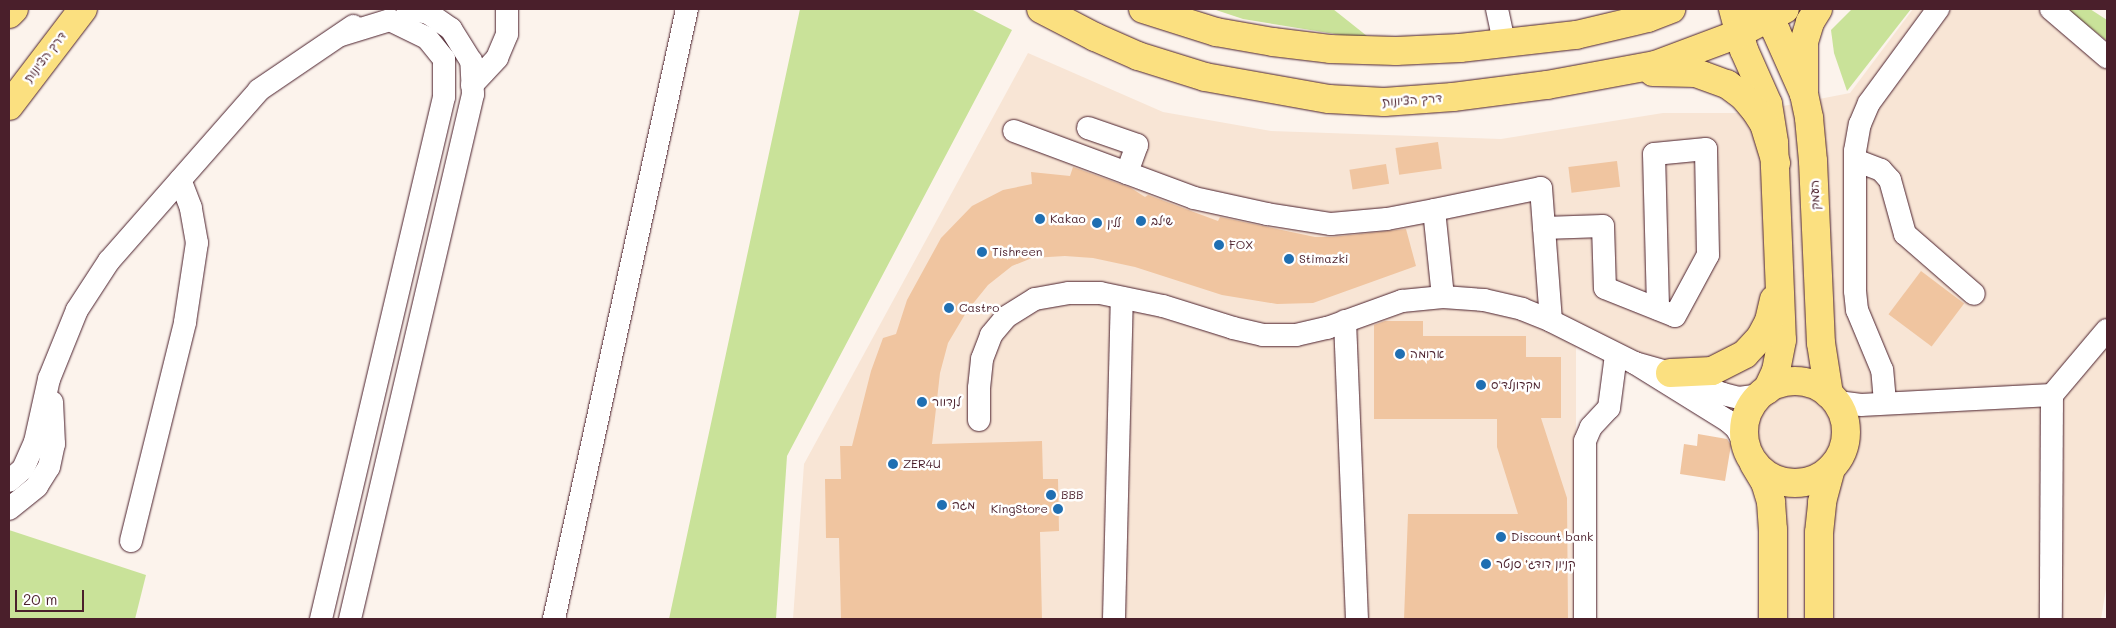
<!DOCTYPE html>
<meta charset="utf-8">
<style>
body{margin:0}
#map{position:relative;width:2116px;height:628px;overflow:hidden;background:#fcf3ec;font-family:Mali,"Playpen Sans Hebrew",sans-serif}
div>[style]{position:absolute}
[style*='--x']{left:calc(var(--x)*1px);top:calc(var(--y)*1px);width:calc(var(--w)*1px);rotate:calc(var(--a)*1deg)}
.built>*{inset:0;background:#f8e5d5}
.green>*{inset:0;background:#c9e299}
.building>*{inset:0;background:#f0c5a0;transform-origin:0 0}
.roads{filter:drop-shadow(0 0 1px #4a1f2b) drop-shadow(0 0 1px #4a1f2b)}
.minor>*{height:22px;margin:-11px;padding:0 11px;transform-origin:11px;border-radius:11px;background:#fff}
.major>*{height:28px;margin:-14px;padding:0 14px;transform-origin:14px;border-radius:14px;background:#fbe080}
.major>.ring{margin:-14px;padding:0;box-sizing:content-box;background:none;border:28px solid #fbe080;border-radius:50%}
.highway>*{height:28px;margin:-14px;padding:0 14px;transform-origin:14px;border-radius:14px;background:#fbe080}
.dots>*{width:14px;height:14px;translate:-50% -50%;box-sizing:border-box;border:2px solid #fff;border-radius:50%}
span{translate:-50% -50%;white-space:nowrap;text-align:center;line-height:1.15;-webkit-text-stroke:5px #fff;paint-order:stroke}
.street-label{font-size:12px;color:#4a1f2b}
.poi-label{font-size:12px;color:#4a1f2b}
.left{translate:0 -50%;text-align:left}
.right{translate:-100% -50%;text-align:right}
.frame{position:absolute;inset:0;border:10px solid #4a1f2b;pointer-events:none}
.scale{position:absolute;left:15px;top:590px;width:69px;height:22px;box-sizing:border-box;border:2px solid #4a1f2b;border-top:0;padding-left:6px;font-size:15px;line-height:18px;white-space:nowrap;color:#4a1f2b;-webkit-text-stroke:4px #fff;paint-order:stroke}
</style>
<div id="map">
<div class="built">
<i style="clip-path:polygon(1913px 9px,2060px 9px,2107px 48px,2107px 583px,2101px 619px,1757px 619px,1765px 450px,1687px 401px,1576px 347px,1576px 619px,793px 619px,804px 464px,1028px 53px,1163px 112px,1271px 131px,1501px 139px,1663px 113px,1747px 113px,1850px 93px)"></i>
</div>
<div class="green">
<i style="clip-path:polygon(800px 9px,971px 9px,1012px 30px,787px 456px,776px 619px,669px 619px)"></i>
<i style="clip-path:polygon(1213px 9px,1333px 9px,1372px 40px,1243px 19px)"></i>
<i style="clip-path:polygon(1852px 9px,1911px 9px,1847px 91px,1834px 53px,1831px 30px)"></i>
<i style="clip-path:polygon(2067px 9px,2090px 9px,2107px 20px,2107px 41px)"></i>
<i style="clip-path:polygon(9px 530px,146px 575px,135px 619px,9px 619px)"></i>
</div>
<div class="building">
<i style="left:1438px;top:142px;width:27px;height:43px;rotate:82deg"></i>
<i style="left:1617px;top:161px;width:26px;height:49px;rotate:83deg"></i>
<i style="left:1386px;top:164px;width:20px;height:37px;rotate:81deg"></i>
<i style="clip-path:polygon(1073px 167px,1131px 188px,1145px 197px,1148px 195px,1218px 221px,1220px 217px,1315px 237px,1332px 237px,1406px 229px,1416px 266px,1313px 303px,1277px 304px,1222px 295px,1135px 267px,1093px 258px,1065px 256px,1032px 258px,1012px 266px,988px 285px,967px 311px,948px 343px,940px 373px,932px 444px,1042px 441px,1043px 479px,1058px 479px,1059px 531px,1040px 532px,1042px 619px,841px 619px,839px 538px,826px 538px,825px 479px,841px 479px,840px 446px,852px 446px,871px 371px,883px 338px,896px 334px,907px 300px,941px 238px,972px 206px,1003px 190px,1032px 184px,1031px 172px,1070px 176px)"></i>
<i style="left:1921px;top:271px;width:54px;height:54px;rotate:37deg"></i>
<i style="clip-path:polygon(1385px 321px,1423px 321px,1423px 336px,1526px 336px,1526px 357px,1561px 357px,1561px 418px,1541px 418px,1567px 498px,1568px 619px,1404px 619px,1408px 514px,1518px 514px,1497px 447px,1497px 419px,1374px 419px,1374px 325px)"></i>
<i style="clip-path:polygon(1698px 434px,1727px 439px,1731px 445px,1725px 481px,1680px 474px,1684px 444px,1697px 446px)"></i>
</div>
<div class="roads">
<div class="minor">
<i style="--x:1497;--y:9;--w:35;--a:78"></i>
<i style="--x:2051;--y:9;--w:74;--a:40.6"></i>
<i style="--x:472;--y:85;--w:37;--a:-47"></i>
<i style="--x:497;--y:58;--w:26;--a:-67"></i>
<i style="--x:507;--y:34;--w:25;--a:-90"></i>
<i style="--x:1088;--y:128;--w:52;--a:19.1"></i>
<i style="--x:1137;--y:145;--w:30;--a:110"></i>
<i style="--x:1014;--y:131;--w:192;--a:20.4"></i>
<i style="--x:1194;--y:198;--w:75;--a:12.4"></i>
<i style="--x:1267;--y:214;--w:65;--a:8.9"></i>
<i style="--x:1331;--y:224;--w:56;--a:-5.1"></i>
<i style="--x:1387;--y:219;--w:48;--a:-10.8"></i>
<i style="--x:1855;--y:160;--w:28;--a:21"></i>
<i style="--x:1881;--y:170;--w:13;--a:48"></i>
<i style="--x:1890;--y:180;--w:56;--a:74.5"></i>
<i style="--x:1905;--y:234;--w:91;--a:41"></i>
<i style="--x:1544;--y:228;--w:59;--a:-1.9"></i>
<i style="--x:1603;--y:226;--w:62;--a:88.2"></i>
<i style="--x:1605;--y:288;--w:75;--a:21.8"></i>
<i style="--x:1675;--y:316;--w:69;--a:-61.6"></i>
<i style="--x:1708;--y:255;--w:106;--a:-91.1"></i>
<i style="--x:1706;--y:149;--w:52;--a:174.5"></i>
<i style="--x:1654;--y:154;--w:155;--a:88.5"></i>
<i style="--x:1443;--y:297;--w:87;--a:-95.9"></i>
<i style="--x:1434;--y:210;--w:109;--a:-11.6"></i>
<i style="--x:1541;--y:188;--w:133;--a:85.7"></i>
<i style="--x:1345;--y:321;--w:298;--a:87.7"></i>
<i style="--x:2052;--y:395;--w:85;--a:-49.8"></i>
<i style="--x:1838;--y:402;--w:23;--a:7"></i>
<i style="--x:1861;--y:405;--w:191;--a:-3"></i>
<i style="--x:2052;--y:395;--w:224;--a:90.3"></i>
<i style="--x:1885;--y:402;--w:32;--a:-95"></i>
<i style="--x:1882;--y:370;--w:65;--a:-112.6"></i>
<i style="--x:1857;--y:310;--w:19;--a:-96"></i>
<i style="--x:1855;--y:291;--w:140;--a:-90"></i>
<i style="--x:1855;--y:151;--w:27;--a:-80"></i>
<i style="--x:1860;--y:124;--w:23;--a:-67"></i>
<i style="--x:1869;--y:103;--w:117;--a:-53.7"></i>
<i style="--x:979;--y:420;--w:32;--a:-90"></i>
<i style="--x:979;--y:388;--w:29;--a:-84"></i>
<i style="--x:982;--y:359;--w:26;--a:-69"></i>
<i style="--x:991;--y:335;--w:23;--a:-50"></i>
<i style="--x:1006;--y:317;--w:34;--a:-32"></i>
<i style="--x:1035;--y:299;--w:35;--a:-10"></i>
<i style="--x:1069;--y:293;--w:31;--a:0"></i>
<i style="--x:1100;--y:293;--w:64;--a:11.7"></i>
<i style="--x:1163;--y:306;--w:73;--a:17.4"></i>
<i style="--x:1233;--y:328;--w:31;--a:13"></i>
<i style="--x:1263;--y:335;--w:33;--a:0"></i>
<i style="--x:1296;--y:335;--w:32;--a:-13"></i>
<i style="--x:1327;--y:328;--w:80;--a:-19.8"></i>
<i style="--x:1402;--y:301;--w:41;--a:-5.6"></i>
<i style="--x:1443;--y:297;--w:41;--a:4.2"></i>
<i style="--x:1484;--y:300;--w:39;--a:13"></i>
<i style="--x:1522;--y:309;--w:31;--a:22"></i>
<i style="--x:1551;--y:321;--w:94;--a:26.6"></i>
<i style="--x:1745;--y:444;--w:18;--a:-119"></i>
<i style="--x:1736;--y:428;--w:11;--a:-139"></i>
<i style="--x:1728;--y:421;--w:110;--a:-148.1"></i>
<i style="--x:1635;--y:363;--w:36;--a:16"></i>
<i style="--x:1670;--y:373;--w:57;--a:21.6"></i>
<i style="--x:1723;--y:394;--w:16;--a:14"></i>
<i style="--x:1739;--y:398;--w:21;--a:-8"></i>
<i style="--x:9;--y:481;--w:18;--a:-41"></i>
<i style="--x:23;--y:469;--w:30;--a:-66"></i>
<i style="--x:35;--y:442;--w:65;--a:-77.5"></i>
<i style="--x:49;--y:379;--w:74;--a:-67.9"></i>
<i style="--x:77;--y:310;--w:59;--a:-56.9"></i>
<i style="--x:109;--y:261;--w:227;--a:-48.7"></i>
<i style="--x:259;--y:90;--w:114;--a:-34.2"></i>
<i style="--x:9;--y:509;--w:36;--a:-39"></i>
<i style="--x:37;--y:486;--w:22;--a:-58"></i>
<i style="--x:49;--y:467;--w:24;--a:-78"></i>
<i style="--x:54;--y:444;--w:42;--a:-92.7"></i>
<i style="--x:131;--y:541;--w:226;--a:-76.1"></i>
<i style="--x:185;--y:322;--w:80;--a:-81.4"></i>
<i style="--x:197;--y:243;--w:36;--a:-100"></i>
<i style="--x:191;--y:208;--w:30;--a:-111"></i>
<i style="--x:321;--y:619;--w:536;--a:-76.74"></i>
<i style="--x:444;--y:97;--w:38;--a:-90"></i>
<i style="--x:444;--y:59;--w:27;--a:-129"></i>
<i style="--x:427;--y:38;--w:41;--a:-154.1"></i>
<i style="--x:390;--y:20;--w:51;--a:163"></i>
<i style="--x:350;--y:619;--w:539;--a:-76.81"></i>
<i style="--x:473;--y:94;--w:33;--a:-93"></i>
<i style="--x:471;--y:61;--w:38;--a:-122"></i>
<i style="--x:451;--y:29;--w:28;--a:-145"></i>
<i style="--x:428;--y:13;--w:21;--a:-169"></i>
<i style="--x:554;--y:619;--w:624;--a:-77.7"></i>
<i style="--x:1114;--y:619;--w:321;--a:-88.6"></i>
<i style="--x:1585;--y:619;--w:178;--a:-90"></i>
<i style="--x:1585;--y:441;--w:15;--a:-67"></i>
<i style="--x:1591;--y:427;--w:26;--a:-47"></i>
<i style="--x:1609;--y:408;--w:53;--a:-82.5"></i>
</div>
<div class="major">
<i style="--x:1733;--y:9;--w:42;--a:75"></i>
<i style="--x:1744;--y:50;--w:59;--a:66"></i>
<i style="--x:1768;--y:104;--w:39;--a:81"></i>
<i style="--x:1774;--y:143;--w:197;--a:87.7"></i>
<i style="--x:1782;--y:340;--w:32;--a:101"></i>
<i style="--x:1776;--y:371;--w:21;--a:115"></i>
<i style="--x:1758;--y:9;--w:15;--a:37"></i>
<i style="--x:1770;--y:18;--w:14;--a:65"></i>
<i style="--x:1776;--y:31;--w:69;--a:66"></i>
<i style="--x:1804;--y:94;--w:25;--a:78"></i>
<i style="--x:1809;--y:118;--w:43;--a:84.7"></i>
<i style="--x:1813;--y:161;--w:182;--a:87.5"></i>
<i style="--x:1821;--y:343;--w:52;--a:81.1"></i>
<i style="--x:1670;--y:373;--w:42;--a:-2.7"></i>
<i style="--x:1712;--y:371;--w:37;--a:-27"></i>
<i style="--x:1745;--y:354;--w:22;--a:-47"></i>
<i style="--x:1760;--y:338;--w:19;--a:-62"></i>
<i style="--x:1769;--y:321;--w:22;--a:-77"></i>
<i class="ring" style="left:1744px;top:381px;width:74px;height:74px"></i>
<i style="--x:1754;--y:464;--w:21;--a:59"></i>
<i style="--x:1765;--y:482;--w:21;--a:73"></i>
<i style="--x:1771;--y:502;--w:28;--a:86"></i>
<i style="--x:1773;--y:530;--w:89;--a:90"></i>
<i style="--x:1819;--y:619;--w:86;--a:-90"></i>
<i style="--x:1819;--y:533;--w:31;--a:-84"></i>
<i style="--x:1822;--y:502;--w:35;--a:-75"></i>
</div>
<div class="highway">
<i style="--x:1041;--y:9;--w:61;--a:27.4"></i>
<i style="--x:1095;--y:37;--w:47;--a:23.8"></i>
<i style="--x:1138;--y:56;--w:70;--a:17.4"></i>
<i style="--x:1205;--y:77;--w:126;--a:10.1"></i>
<i style="--x:1329;--y:99;--w:55;--a:3.1"></i>
<i style="--x:1384;--y:102;--w:69;--a:-4.1"></i>
<i style="--x:1453;--y:97;--w:95;--a:-7.3"></i>
<i style="--x:1547;--y:85;--w:110;--a:-10.5"></i>
<i style="--x:1655;--y:65;--w:89;--a:-20.5"></i>
<i style="--x:1738;--y:34;--w:53;--a:-28"></i>
<i style="--x:1143;--y:9;--w:77;--a:17.5"></i>
<i style="--x:1216;--y:32;--w:58;--a:10"></i>
<i style="--x:1273;--y:42;--w:57;--a:7"></i>
<i style="--x:1330;--y:49;--w:66;--a:1.7"></i>
<i style="--x:1396;--y:51;--w:64;--a:-2.7"></i>
<i style="--x:1460;--y:48;--w:117;--a:-6.4"></i>
<i style="--x:1576;--y:35;--w:74;--a:-13.3"></i>
<i style="--x:1648;--y:18;--w:25;--a:-21"></i>
<i style="--x:9;--y:14;--w:7;--a:-45"></i>
<i style="--x:1653;--y:72;--w:43;--a:1.3"></i>
<i style="--x:1696;--y:73;--w:33;--a:20"></i>
<i style="--x:1727;--y:84;--w:21;--a:37"></i>
<i style="--x:1744;--y:97;--w:17;--a:50"></i>
<i style="--x:1755;--y:110;--w:17;--a:57"></i>
<i style="--x:1764;--y:124;--w:41;--a:72.9"></i>
<i style="--x:1804;--y:94;--w:52;--a:-90"></i>
<i style="--x:1804;--y:42;--w:21;--a:-73"></i>
<i style="--x:1810;--y:22;--w:15;--a:-58"></i>
<i style="--x:9;--y:106;--w:122;--a:-52.7"></i>
</div>
</div>
<div class="dots">
<i style="left:1040px;top:219px;background:#1f6fb2"></i>
<i style="left:1141px;top:221px;background:#1f6fb2"></i>
<i style="left:1097px;top:223px;background:#1f6fb2"></i>
<i style="left:1219px;top:245px;background:#1f6fb2"></i>
<i style="left:982px;top:252px;background:#1f6fb2"></i>
<i style="left:1289px;top:259px;background:#1f6fb2"></i>
<i style="left:949px;top:308px;background:#1f6fb2"></i>
<i style="left:1400px;top:354px;background:#1f6fb2"></i>
<i style="left:1481px;top:385px;background:#1f6fb2"></i>
<i style="left:922px;top:402px;background:#1f6fb2"></i>
<i style="left:893px;top:464px;background:#1f6fb2"></i>
<i style="left:1051px;top:495px;background:#1f6fb2"></i>
<i style="left:942px;top:505px;background:#1f6fb2"></i>
<i style="left:1058px;top:509px;background:#1f6fb2"></i>
<i style="left:1501px;top:537px;background:#1f6fb2"></i>
<i style="left:1486px;top:564px;background:#1f6fb2"></i>
</div>
<div class="street-label">
<span style="left:45px;top:57px;rotate:-52deg">דרך הציונות</span>
<span style="left:1412px;top:100px;rotate:-4deg">דרך הציונות</span>
<span style="left:1815px;top:195px;rotate:-92deg">העמק</span>
</div>
<div class="poi-label">
<span class="left" style="left:1050px;top:219px">Kakao</span>
<span class="left" style="left:1151px;top:221px">שילב</span>
<span class="left" style="left:1107px;top:223px">ללין</span>
<span class="left" style="left:1229px;top:245px">FOX</span>
<span class="left" style="left:992px;top:252px">Tishreen</span>
<span class="left" style="left:1299px;top:259px">Stimazki</span>
<span class="left" style="left:959px;top:308px">Castro</span>
<span class="left" style="left:1410px;top:354px">ארומה</span>
<span class="left" style="left:1491px;top:385px">מקדונלד'ס</span>
<span class="left" style="left:932px;top:402px">לנדוור</span>
<span class="left" style="left:903px;top:464px">ZER4U</span>
<span class="left" style="left:1061px;top:495px">BBB</span>
<span class="left" style="left:952px;top:505px">מגה</span>
<span class="right" style="left:1048px;top:509px">KingStore</span>
<span class="left" style="left:1511px;top:537px">Discount bank</span>
<span class="left" style="left:1496px;top:564px">קניון דודג' סנטר</span>
</div>
<div class="frame"></div>
<div class="scale">20 m</div>
</div>
